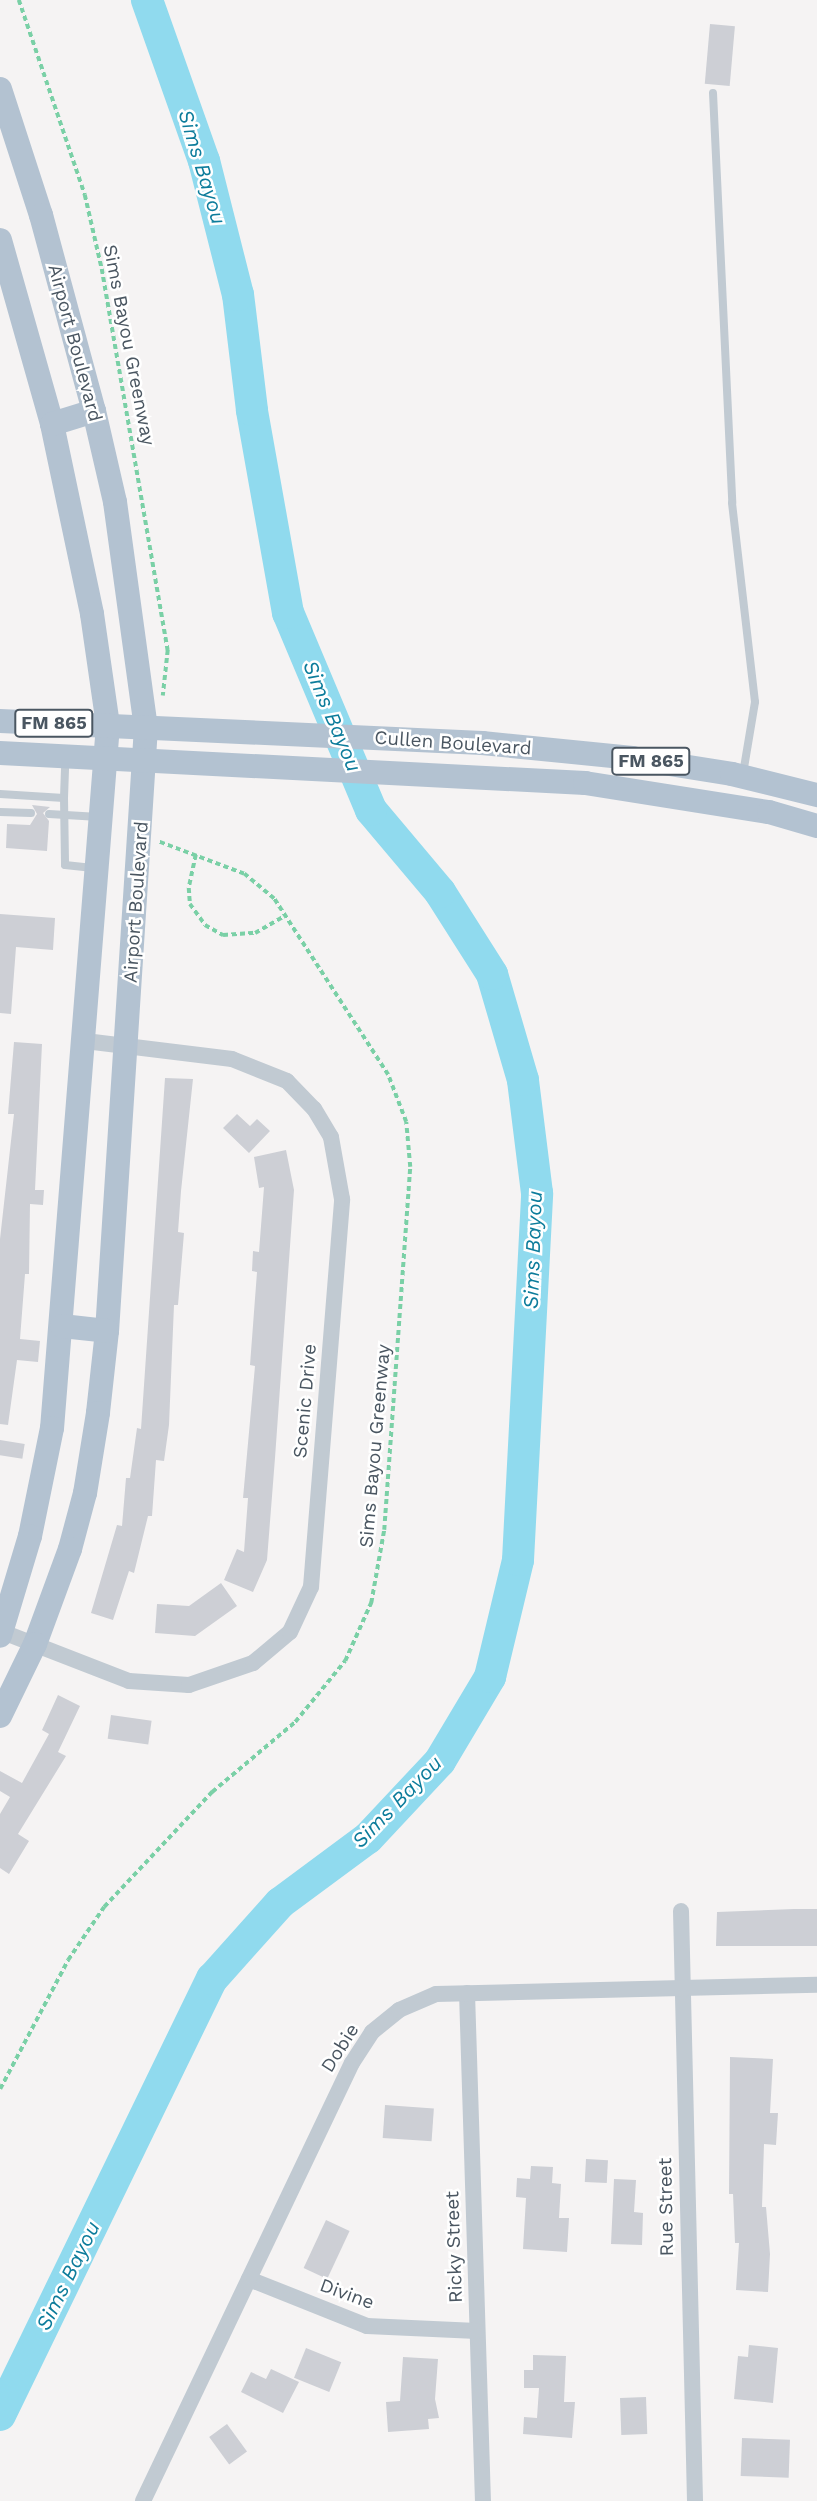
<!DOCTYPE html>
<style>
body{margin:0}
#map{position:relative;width:817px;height:2501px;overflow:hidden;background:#f5f3f3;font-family:"Work Sans",sans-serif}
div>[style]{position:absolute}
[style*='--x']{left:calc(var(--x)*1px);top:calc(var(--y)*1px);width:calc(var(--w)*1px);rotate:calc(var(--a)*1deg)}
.river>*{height:32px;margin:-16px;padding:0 16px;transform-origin:16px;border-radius:16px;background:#90daee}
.building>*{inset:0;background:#cdcfd5;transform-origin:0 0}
.path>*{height:3.5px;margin-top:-1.75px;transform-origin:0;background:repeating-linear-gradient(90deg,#7ad0a6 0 5px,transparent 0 8.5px)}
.lane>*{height:8px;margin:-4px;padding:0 4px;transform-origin:4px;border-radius:4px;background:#c1cad2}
.street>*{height:16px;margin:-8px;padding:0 8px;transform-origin:8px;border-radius:8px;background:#c1cad2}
.primary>*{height:24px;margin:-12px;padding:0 12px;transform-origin:12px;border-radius:12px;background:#b3c2d1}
span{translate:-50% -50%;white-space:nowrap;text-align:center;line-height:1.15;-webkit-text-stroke:5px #fff;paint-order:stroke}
.shield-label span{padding:2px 5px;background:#fff;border:2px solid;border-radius:5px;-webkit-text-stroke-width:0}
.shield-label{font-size:18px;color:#4a5661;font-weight:700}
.street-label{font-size:19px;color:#4a5661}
.water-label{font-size:21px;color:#0c7c9b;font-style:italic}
</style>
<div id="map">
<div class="river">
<i style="--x:0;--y:2415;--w:485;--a:-64.1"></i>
<i style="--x:212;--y:1979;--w:102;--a:-48.2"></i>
<i style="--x:280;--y:1903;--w:109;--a:-36.5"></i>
<i style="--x:368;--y:1838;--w:105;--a:-46.9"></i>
<i style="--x:440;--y:1761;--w:98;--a:-59.2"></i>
<i style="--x:490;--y:1677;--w:120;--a:-76.5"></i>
<i style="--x:518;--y:1560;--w:367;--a:-87"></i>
<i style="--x:537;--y:1193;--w:114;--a:-97.1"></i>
<i style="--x:523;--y:1080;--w:110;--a:-106.3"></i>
<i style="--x:492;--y:974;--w:97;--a:-122.4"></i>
<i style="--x:440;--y:892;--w:107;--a:-130.1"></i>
<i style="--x:371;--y:810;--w:214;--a:-112.8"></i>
<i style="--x:288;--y:613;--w:206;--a:-100.1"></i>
<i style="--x:252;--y:410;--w:116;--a:-96.9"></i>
<i style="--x:238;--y:295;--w:138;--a:-104.2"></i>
<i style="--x:204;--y:161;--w:171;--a:-109.5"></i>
</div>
<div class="building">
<i style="left:710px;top:24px;width:25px;height:60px;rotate:5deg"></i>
<i style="clip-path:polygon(32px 805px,50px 807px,43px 813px,49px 821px,47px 851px,6px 848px,7px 824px,30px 825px,37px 814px)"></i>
<i style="clip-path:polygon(0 914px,55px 918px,53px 950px,16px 947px,11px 1014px,0 1013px)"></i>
<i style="clip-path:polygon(14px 1042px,42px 1044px,35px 1190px,44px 1190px,43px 1205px,30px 1204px,29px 1274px,25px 1274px,20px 1339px,40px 1341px,38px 1362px,17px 1360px,8px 1425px,0 1424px,0 1239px,14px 1114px,8px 1114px)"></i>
<i style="clip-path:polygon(165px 1078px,193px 1079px,181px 1191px,178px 1232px,184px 1233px,178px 1305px,174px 1305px,169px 1425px,164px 1461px,156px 1460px,152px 1516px,148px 1516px,134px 1573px,129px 1571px,113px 1620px,91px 1613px,117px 1525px,122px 1526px,126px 1478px,130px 1478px,137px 1428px,141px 1429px)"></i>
<i style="clip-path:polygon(237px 1114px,250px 1126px,257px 1119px,270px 1131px,249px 1153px,223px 1128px)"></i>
<i style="clip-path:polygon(286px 1150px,294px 1190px,275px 1458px,267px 1560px,253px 1592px,224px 1580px,237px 1549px,244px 1552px,248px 1498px,243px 1498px,255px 1366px,250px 1365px,257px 1272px,252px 1271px,253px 1251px,259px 1252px,264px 1187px,259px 1188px,254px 1157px)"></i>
<i style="left:0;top:1440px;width:25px;height:15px;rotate:9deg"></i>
<i style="clip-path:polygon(221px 1583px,237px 1606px,195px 1636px,155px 1633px,157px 1604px,189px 1606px)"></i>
<i style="clip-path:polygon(58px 1695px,80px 1706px,58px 1752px,66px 1756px,18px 1834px,29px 1841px,9px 1874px,0 1868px,0 1814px,10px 1797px,0 1791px,0 1771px,22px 1783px,49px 1734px,42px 1730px)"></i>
<i style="left:111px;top:1715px;width:41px;height:24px;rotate:8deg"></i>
<i style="clip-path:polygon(794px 1909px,817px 1909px,817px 1946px,716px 1946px,717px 1912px)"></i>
<i style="clip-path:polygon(730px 2057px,773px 2059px,770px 2113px,778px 2113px,776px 2145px,764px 2144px,762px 2207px,766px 2207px,770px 2254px,768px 2292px,736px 2290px,739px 2243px,735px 2243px,733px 2194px,729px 2194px)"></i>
<i style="left:385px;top:2105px;width:49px;height:33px;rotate:4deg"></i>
<i style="left:586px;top:2159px;width:22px;height:23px;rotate:3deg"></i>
<i style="clip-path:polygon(531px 2166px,553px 2167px,552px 2183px,561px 2184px,559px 2218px,569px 2218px,567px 2252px,523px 2249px,526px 2198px,516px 2197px,517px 2178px,530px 2179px)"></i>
<i style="clip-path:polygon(614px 2179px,636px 2180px,634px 2212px,643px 2213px,642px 2245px,611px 2244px)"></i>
<i style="left:326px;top:2220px;width:26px;height:53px;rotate:25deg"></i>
<i style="clip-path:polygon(749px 2345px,778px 2348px,773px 2403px,734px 2399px,738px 2356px,748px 2357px)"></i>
<i style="left:306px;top:2348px;width:38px;height:32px;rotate:22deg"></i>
<i style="clip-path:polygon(533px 2355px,566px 2356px,564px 2402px,575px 2402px,572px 2438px,523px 2434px,524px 2417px,537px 2418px,539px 2388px,524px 2388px,524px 2370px,533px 2370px)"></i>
<i style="clip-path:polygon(403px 2357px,438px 2359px,435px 2399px,439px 2418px,428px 2419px,429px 2429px,388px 2432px,386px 2402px,400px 2401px)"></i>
<i style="clip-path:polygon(271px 2369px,299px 2382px,283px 2413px,241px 2392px,251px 2372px,266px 2379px)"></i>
<i style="left:646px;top:2397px;width:37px;height:26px;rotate:88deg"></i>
<i style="left:227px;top:2424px;width:34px;height:22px;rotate:54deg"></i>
<i style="left:742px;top:2438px;width:48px;height:38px;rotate:2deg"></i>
</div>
<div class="path">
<i style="--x:19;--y:0;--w:206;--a:71.3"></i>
<i style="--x:85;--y:195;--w:76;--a:77.1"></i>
<i style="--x:102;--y:269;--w:387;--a:80.2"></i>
<i style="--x:168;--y:650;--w:46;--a:96.2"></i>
<i style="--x:196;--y:855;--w:34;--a:102"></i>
<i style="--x:189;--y:888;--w:16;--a:86"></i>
<i style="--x:190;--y:904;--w:26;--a:54"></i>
<i style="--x:205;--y:925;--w:21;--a:29"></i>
<i style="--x:223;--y:935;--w:32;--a:-4"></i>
<i style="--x:255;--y:933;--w:34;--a:-30"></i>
<i style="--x:0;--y:2089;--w:146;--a:-62.2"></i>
<i style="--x:68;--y:1960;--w:64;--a:-55.8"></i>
<i style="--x:104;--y:1907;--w:158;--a:-46.8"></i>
<i style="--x:212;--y:1792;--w:109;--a:-40.1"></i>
<i style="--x:295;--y:1722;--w:79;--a:-50.7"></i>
<i style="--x:345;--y:1661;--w:64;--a:-65.9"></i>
<i style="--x:371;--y:1603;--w:74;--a:-79.9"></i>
<i style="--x:384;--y:1530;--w:364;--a:-85.9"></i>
<i style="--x:410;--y:1167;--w:45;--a:-95.1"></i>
<i style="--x:406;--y:1122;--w:50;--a:-111"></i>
<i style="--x:388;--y:1075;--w:210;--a:-122.9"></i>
<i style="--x:274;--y:899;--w:39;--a:-140"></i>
<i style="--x:244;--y:874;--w:91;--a:-159.4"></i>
</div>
<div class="lane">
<i style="--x:713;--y:93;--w:410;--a:87.3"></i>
<i style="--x:732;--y:503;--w:200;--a:83.4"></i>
<i style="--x:755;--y:702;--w:73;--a:99.5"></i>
<i style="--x:0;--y:794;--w:64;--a:3.6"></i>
<i style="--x:64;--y:798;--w:37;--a:-88"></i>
<i style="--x:64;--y:798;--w:67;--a:89.1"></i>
<i style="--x:65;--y:865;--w:28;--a:6"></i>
<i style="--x:0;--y:812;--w:31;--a:2"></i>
<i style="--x:49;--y:814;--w:50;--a:3.4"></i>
</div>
<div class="street">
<i style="--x:0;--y:1631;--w:138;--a:21.2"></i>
<i style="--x:129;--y:1681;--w:60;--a:3.8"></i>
<i style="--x:189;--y:1685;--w:68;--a:-19"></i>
<i style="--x:253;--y:1663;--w:48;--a:-40"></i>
<i style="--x:290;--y:1632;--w:50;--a:-65"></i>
<i style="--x:311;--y:1587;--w:389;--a:-85.4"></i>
<i style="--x:342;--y:1199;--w:63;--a:-100.1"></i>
<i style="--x:331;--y:1137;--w:33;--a:-121"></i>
<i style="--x:314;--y:1109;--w:39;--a:-134"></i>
<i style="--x:287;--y:1081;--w:59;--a:-158.2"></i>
<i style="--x:232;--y:1059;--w:148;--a:-173"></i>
<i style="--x:681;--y:1911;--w:590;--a:88.64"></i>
<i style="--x:467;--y:1993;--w:508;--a:88.2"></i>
<i style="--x:249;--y:2279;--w:127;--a:21.7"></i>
<i style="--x:367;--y:2326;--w:110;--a:2.6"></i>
<i style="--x:143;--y:2501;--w:485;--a:-64.5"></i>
<i style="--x:352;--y:2063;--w:37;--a:-57"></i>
<i style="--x:372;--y:2032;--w:35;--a:-39"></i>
<i style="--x:399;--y:2010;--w:40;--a:-23.4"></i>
<i style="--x:436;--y:1994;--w:381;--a:-1.4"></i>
</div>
<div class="primary">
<i style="--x:0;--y:89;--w:133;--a:72"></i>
<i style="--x:41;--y:215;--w:203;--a:74.9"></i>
<i style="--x:94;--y:411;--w:93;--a:77"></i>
<i style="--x:115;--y:502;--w:227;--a:82.2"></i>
<i style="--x:146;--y:727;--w:605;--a:93.69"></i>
<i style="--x:107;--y:1331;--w:82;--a:96.3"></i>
<i style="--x:98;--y:1413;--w:81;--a:99.2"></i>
<i style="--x:85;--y:1493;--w:58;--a:105"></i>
<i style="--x:70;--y:1549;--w:101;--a:110.2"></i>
<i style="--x:35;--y:1644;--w:80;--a:115.9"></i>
<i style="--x:0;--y:240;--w:191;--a:74.2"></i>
<i style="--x:52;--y:424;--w:194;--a:78.1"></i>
<i style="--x:92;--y:614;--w:112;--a:81.8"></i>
<i style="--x:108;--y:725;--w:705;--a:94.55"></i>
<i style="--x:52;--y:1428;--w:110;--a:101.5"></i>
<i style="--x:30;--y:1536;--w:104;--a:106.7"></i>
<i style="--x:52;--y:424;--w:44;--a:-17.2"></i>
<i style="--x:0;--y:721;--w:483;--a:2.6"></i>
<i style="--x:482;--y:743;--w:151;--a:5.7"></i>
<i style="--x:632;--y:758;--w:101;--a:9.1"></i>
<i style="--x:732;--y:774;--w:88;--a:13.9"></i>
<i style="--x:0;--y:753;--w:586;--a:2.94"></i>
<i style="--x:585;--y:783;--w:186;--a:9"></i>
<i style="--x:769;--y:812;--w:50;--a:16.3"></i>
<i style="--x:62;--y:1326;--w:45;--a:6.3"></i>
</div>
<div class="shield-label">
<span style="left:54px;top:723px">FM 865</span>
<span style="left:651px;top:761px">FM 865</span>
</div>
<div class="street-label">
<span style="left:75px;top:343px;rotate:75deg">Airport Boulevard</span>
<span style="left:129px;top:345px;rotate:79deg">Sims Bayou Greenway</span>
<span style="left:453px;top:743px;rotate:4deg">Cullen Boulevard</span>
<span style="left:136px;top:902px;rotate:-86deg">Airport Boulevard</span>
<span style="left:305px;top:1401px;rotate:-85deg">Scenic Drive</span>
<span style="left:375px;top:1446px;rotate:-85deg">Sims Bayou Greenway</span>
<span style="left:340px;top:2048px;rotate:-58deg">Dobie</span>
<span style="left:666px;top:2207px;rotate:-91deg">Rue Street</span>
<span style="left:454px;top:2247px;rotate:-92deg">Ricky Street</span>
<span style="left:347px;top:2294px;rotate:20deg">Divine</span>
</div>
<div class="water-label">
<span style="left:202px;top:167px;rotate:73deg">Sims Bayou</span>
<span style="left:332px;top:716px;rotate:67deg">Sims Bayou</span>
<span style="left:533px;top:1250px;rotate:-88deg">Sims Bayou</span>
<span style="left:397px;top:1802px;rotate:-46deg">Sims Bayou</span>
<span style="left:68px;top:2276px;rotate:-64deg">Sims Bayou</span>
</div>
</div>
